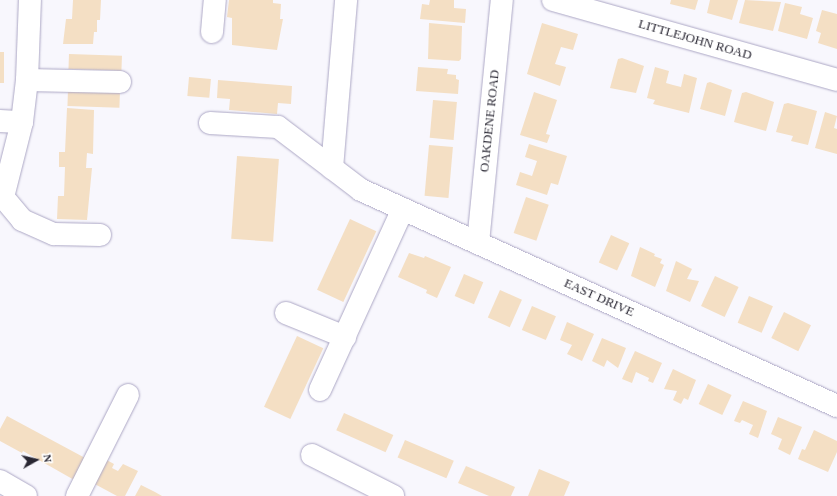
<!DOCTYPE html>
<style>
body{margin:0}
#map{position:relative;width:837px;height:496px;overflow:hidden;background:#f8f7fd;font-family:"Times New Roman",serif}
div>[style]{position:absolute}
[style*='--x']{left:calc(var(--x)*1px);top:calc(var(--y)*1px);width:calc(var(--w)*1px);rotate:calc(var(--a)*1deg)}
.building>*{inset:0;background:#f4dfc4;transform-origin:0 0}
.roads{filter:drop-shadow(0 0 1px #aca7c5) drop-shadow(0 0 1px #aca7c5)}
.minor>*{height:22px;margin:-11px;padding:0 11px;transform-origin:11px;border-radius:11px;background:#fff}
span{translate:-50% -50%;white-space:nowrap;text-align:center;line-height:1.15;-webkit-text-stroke:3px #fff;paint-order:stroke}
.street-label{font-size:13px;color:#292733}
.north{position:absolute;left:16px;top:440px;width:40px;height:40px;-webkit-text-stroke:3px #fff;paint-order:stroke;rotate:82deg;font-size:11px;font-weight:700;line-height:16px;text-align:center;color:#292733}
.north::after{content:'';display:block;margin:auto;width:14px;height:18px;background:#292733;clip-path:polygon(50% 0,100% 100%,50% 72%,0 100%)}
</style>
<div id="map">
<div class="building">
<i style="clip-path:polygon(73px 0,101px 0,100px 20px,97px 20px,97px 32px,94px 32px,93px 44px,63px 44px,66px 19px,72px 19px)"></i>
<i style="clip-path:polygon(229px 0,273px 0,273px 3px,281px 4px,280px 19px,283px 19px,277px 50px,232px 45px,232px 18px,227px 17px)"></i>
<i style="clip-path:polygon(430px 0,454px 0,454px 8px,466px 9px,465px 23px,420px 19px,422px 4px,429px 5px)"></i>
<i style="clip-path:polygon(671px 0,698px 0,695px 10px,670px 4px)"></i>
<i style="clip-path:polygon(710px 0,738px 0,732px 20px,707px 13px)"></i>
<i style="clip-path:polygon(745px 0,781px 2px,773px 31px,739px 23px)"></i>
<i style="clip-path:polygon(785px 3px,802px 7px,800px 14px,813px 18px,807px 39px,778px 31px)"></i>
<i style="clip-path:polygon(822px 10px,837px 14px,837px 49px,818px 43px,821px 33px,816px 31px)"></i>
<i style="clip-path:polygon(429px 23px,462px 26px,461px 59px,459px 61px,428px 59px)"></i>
<i style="clip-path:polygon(542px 23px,578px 34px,573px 50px,561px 47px,555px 64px,566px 67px,560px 86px,527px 74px)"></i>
<i style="left:0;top:52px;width:4px;height:31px"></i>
<i style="left:69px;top:54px;width:53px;height:15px;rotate:2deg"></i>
<i style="clip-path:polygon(622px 58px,644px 66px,636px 93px,610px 88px,618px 59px)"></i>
<i style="clip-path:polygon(418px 67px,448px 69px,447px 74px,456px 75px,456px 79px,459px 80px,458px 94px,416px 91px)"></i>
<i style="clip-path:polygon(655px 67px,669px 71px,666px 83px,673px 85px,681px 87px,684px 74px,697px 78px,689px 113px,653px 104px,655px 100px,647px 98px)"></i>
<i style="left:189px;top:77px;width:22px;height:19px;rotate:5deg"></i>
<i style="clip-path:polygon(218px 80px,292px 86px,291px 104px,278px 103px,277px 114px,229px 110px,230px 99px,217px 98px)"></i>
<i style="clip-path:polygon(710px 82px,732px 90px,725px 116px,700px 109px,707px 83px)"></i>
<i style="left:68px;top:90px;width:52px;height:16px;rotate:2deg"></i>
<i style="clip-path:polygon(534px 92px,557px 100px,546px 134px,550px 135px,547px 143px,520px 135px)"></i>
<i style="clip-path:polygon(746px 92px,774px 102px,766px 131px,734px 122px,742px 93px)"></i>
<i style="left:433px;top:100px;width:24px;height:38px;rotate:5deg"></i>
<i style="clip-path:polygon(788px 103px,817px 111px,808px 145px,791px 141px,793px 136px,776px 132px,784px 104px)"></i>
<i style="clip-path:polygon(67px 108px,94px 110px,93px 154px,87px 153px,86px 168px,92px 168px,87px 220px,57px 219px,58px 196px,64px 196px,65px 167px,59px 167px,59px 152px,65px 152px)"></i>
<i style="clip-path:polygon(825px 112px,837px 116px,834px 128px,837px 129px,837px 154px,815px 148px)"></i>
<i style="clip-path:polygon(529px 144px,567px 156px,558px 185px,551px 183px,547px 195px,516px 185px,520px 172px,532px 176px,537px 161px,525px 157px)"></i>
<i style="left:429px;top:145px;width:24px;height:51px;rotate:5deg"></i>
<i style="left:237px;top:156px;width:42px;height:83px;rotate:4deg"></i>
<i style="left:526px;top:197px;width:24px;height:38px;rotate:19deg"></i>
<i style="left:350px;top:219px;width:29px;height:78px;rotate:25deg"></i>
<i style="left:611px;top:235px;width:20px;height:30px;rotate:24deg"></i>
<i style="clip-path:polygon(640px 247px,655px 254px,654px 256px,662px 259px,660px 263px,664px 265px,655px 287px,631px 276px)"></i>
<i style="clip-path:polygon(409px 253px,424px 258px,425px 256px,451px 267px,437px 298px,426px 293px,427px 290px,398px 277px)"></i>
<i style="clip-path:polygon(676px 261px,692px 269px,687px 279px,699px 281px,690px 302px,666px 291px)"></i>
<i style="left:464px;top:274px;width:21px;height:24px;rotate:23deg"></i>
<i style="left:715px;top:276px;width:26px;height:33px;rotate:25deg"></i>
<i style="left:500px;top:290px;width:24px;height:30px;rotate:24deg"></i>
<i style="left:749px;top:296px;width:26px;height:29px;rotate:23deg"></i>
<i style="left:532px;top:306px;width:26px;height:26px;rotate:23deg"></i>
<i style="left:784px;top:312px;width:30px;height:29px;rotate:26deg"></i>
<i style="clip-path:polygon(567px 322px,594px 334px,582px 361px,567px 354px,572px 345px,560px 340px)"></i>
<i style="left:297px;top:336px;width:29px;height:78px;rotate:25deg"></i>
<i style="clip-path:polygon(602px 338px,626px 348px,618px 368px,607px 360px,604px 367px,592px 361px)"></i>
<i style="clip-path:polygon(635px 351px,662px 363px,653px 383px,648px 381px,649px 378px,636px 372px,632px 383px,622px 379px)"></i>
<i style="clip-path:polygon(673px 369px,696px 380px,688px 400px,684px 398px,681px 404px,673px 400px,677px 391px,664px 389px)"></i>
<i style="left:708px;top:384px;width:26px;height:22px;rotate:25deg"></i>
<i style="clip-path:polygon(743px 401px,767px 411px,758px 438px,749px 434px,753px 425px,742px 420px,740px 423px,734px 421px)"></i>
<i style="left:344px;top:413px;width:54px;height:19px;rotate:24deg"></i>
<i style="clip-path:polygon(7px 416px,87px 459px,76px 481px,23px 451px,22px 453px,0 441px,0 429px)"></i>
<i style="clip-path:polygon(778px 417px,802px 427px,790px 455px,778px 449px,782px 439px,771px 434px)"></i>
<i style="clip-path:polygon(814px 430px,837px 441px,837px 452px,828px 472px,798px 459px,802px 449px,805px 450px)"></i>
<i style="left:405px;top:440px;width:53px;height:19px;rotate:23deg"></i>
<i style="clip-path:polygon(103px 458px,114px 464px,112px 468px,118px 471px,123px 464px,138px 471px,125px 496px,117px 496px,91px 482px)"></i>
<i style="clip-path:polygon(466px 466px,515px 487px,511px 496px,489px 496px,458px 483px)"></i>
<i style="clip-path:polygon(539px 469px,570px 482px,564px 496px,528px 496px)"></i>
<i style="clip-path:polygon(141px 485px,155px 492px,162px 496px,135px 496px)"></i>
</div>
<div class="roads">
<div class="minor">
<i style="--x:553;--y:0;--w:295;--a:15.7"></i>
<i style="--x:212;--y:32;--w:32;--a:-85"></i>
<i style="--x:27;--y:80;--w:93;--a:1.2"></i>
<i style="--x:0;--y:121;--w:22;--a:3"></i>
<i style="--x:210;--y:123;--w:68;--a:3.4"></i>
<i style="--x:278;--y:127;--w:104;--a:37.2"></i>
<i style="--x:361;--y:190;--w:523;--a:24.41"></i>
<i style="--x:332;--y:168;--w:169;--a:-85.2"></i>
<i style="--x:3;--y:197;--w:77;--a:-75.8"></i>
<i style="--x:22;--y:122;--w:42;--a:-83.2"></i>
<i style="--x:27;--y:80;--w:80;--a:-87.9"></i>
<i style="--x:3;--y:197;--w:30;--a:50"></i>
<i style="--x:22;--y:220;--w:35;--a:24"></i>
<i style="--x:54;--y:234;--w:46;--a:1.2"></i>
<i style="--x:478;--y:243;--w:244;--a:-84.4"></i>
<i style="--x:286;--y:313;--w:64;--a:22.1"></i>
<i style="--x:320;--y:390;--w:199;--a:-65.4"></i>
<i style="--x:312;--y:455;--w:91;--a:26.8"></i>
<i style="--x:0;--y:481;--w:30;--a:30"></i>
<i style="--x:77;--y:496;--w:113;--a:-63.2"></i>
</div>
</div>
<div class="street-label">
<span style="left:695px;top:40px;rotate:16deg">LITTLEJOHN ROAD</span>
<span style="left:490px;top:121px;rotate:-84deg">OAKDENE ROAD</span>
<span style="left:599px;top:298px;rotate:24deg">EAST DRIVE</span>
</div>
<div class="north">N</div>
</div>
